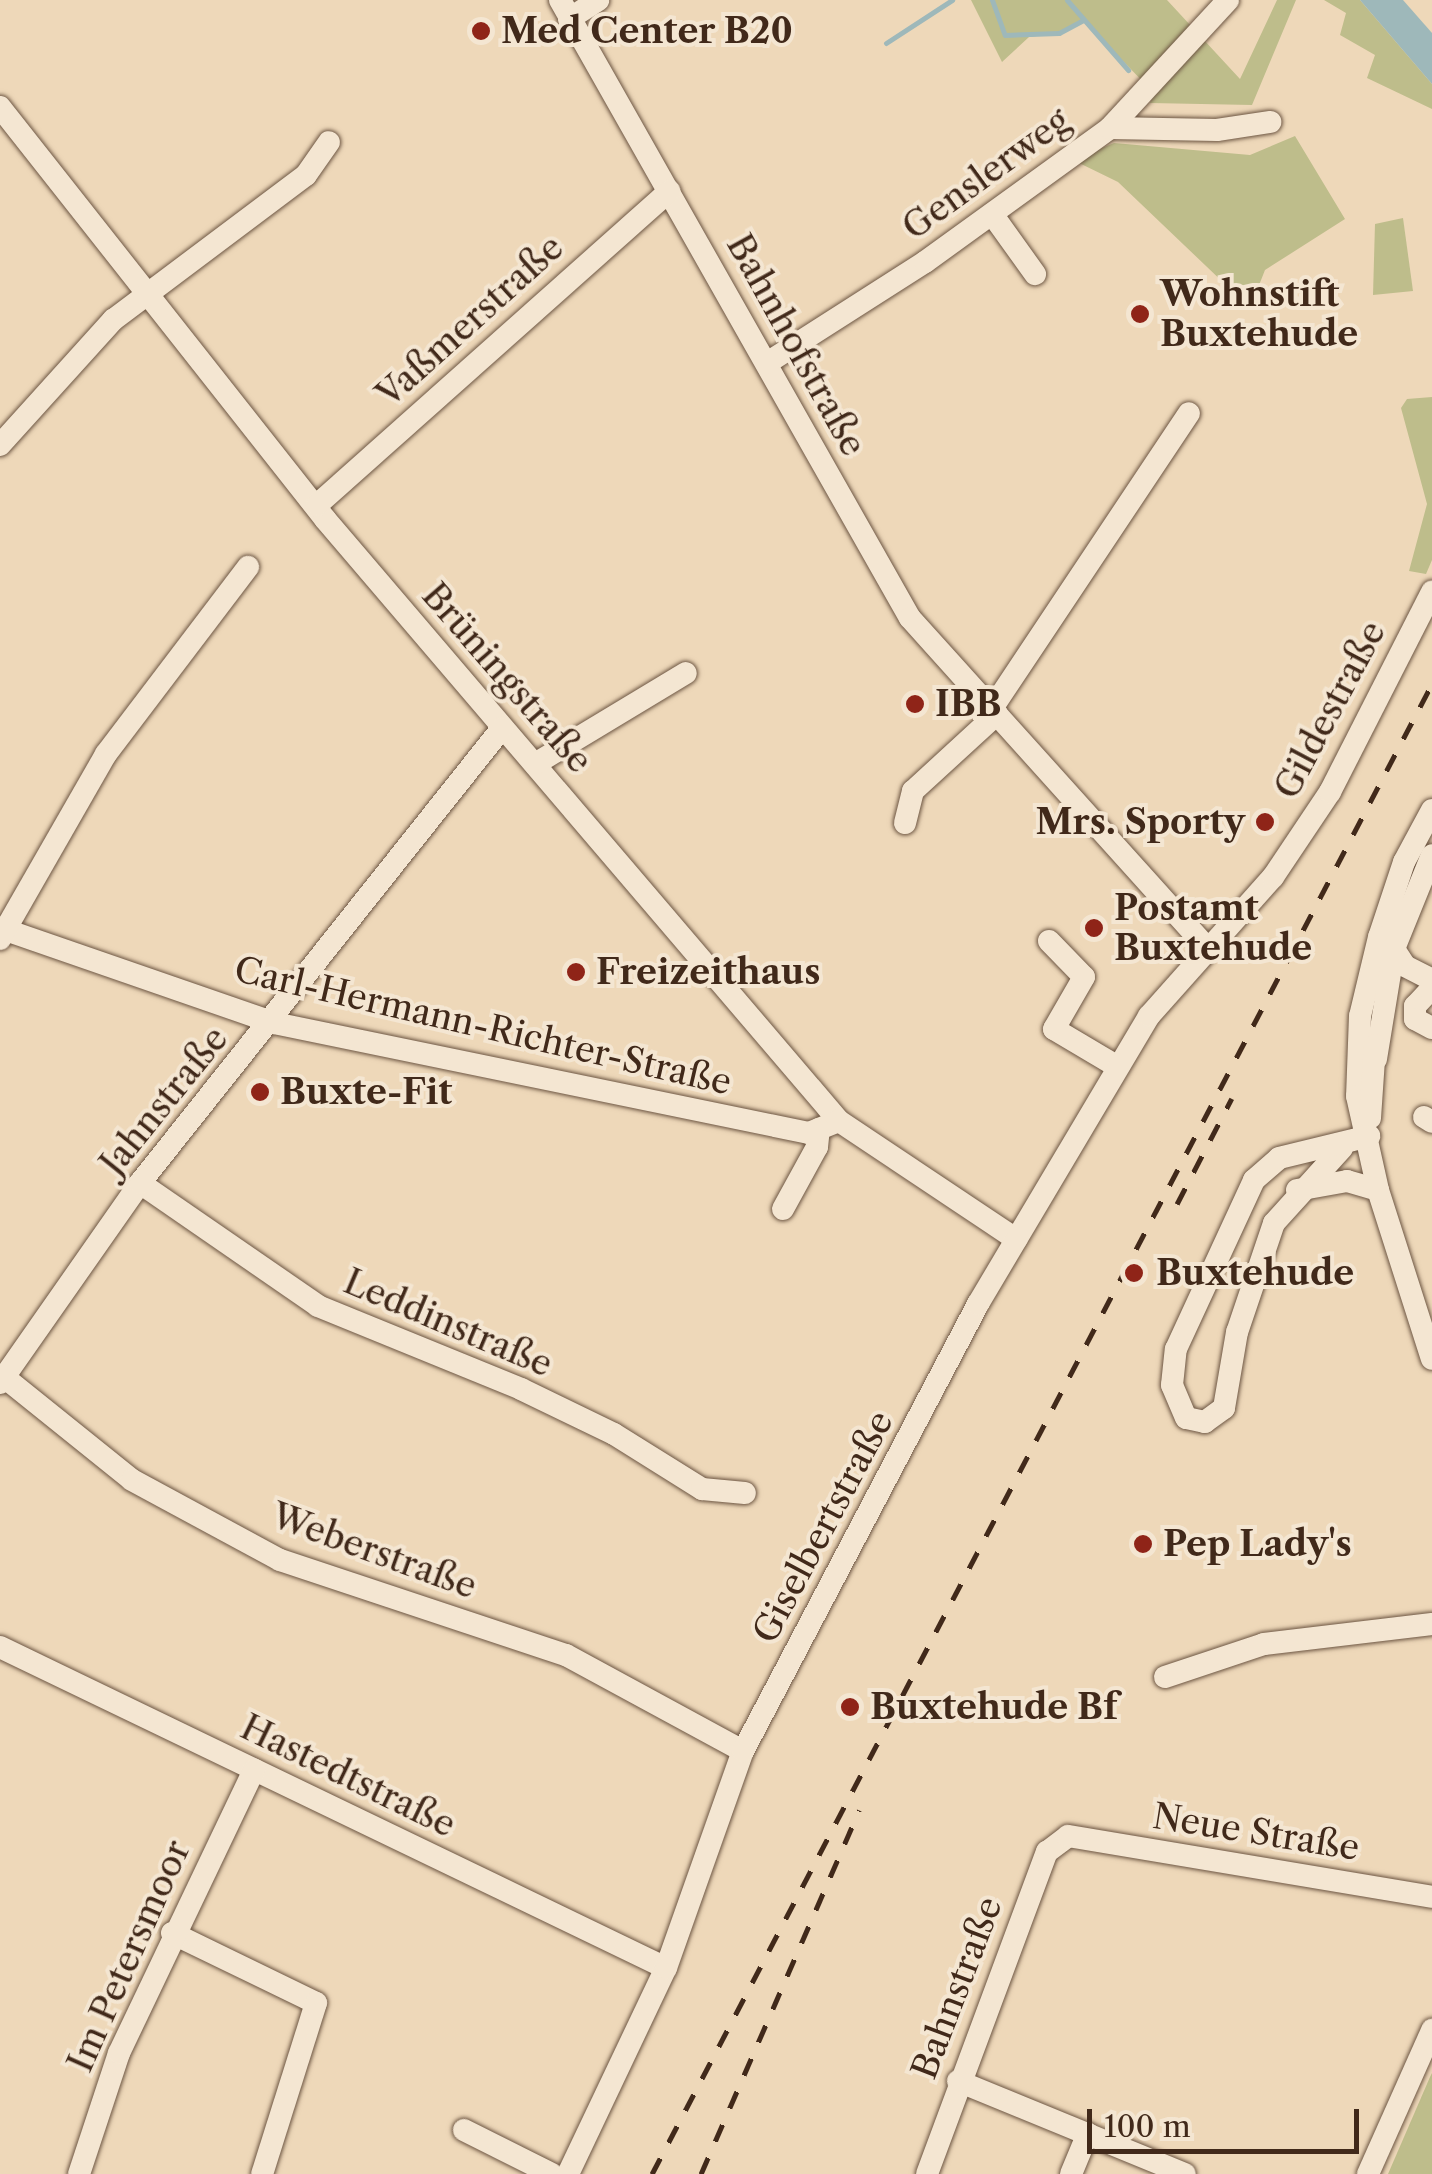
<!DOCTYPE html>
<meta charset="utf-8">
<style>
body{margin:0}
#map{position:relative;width:1432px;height:2174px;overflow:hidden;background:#eed8b9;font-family:"Libre Caslon Text",serif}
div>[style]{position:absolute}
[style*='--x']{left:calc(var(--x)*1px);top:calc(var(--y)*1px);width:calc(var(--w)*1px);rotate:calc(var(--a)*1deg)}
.green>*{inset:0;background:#bebd8b}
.water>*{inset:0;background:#9eb8ba}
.stream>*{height:5px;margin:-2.5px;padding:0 2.5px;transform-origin:2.5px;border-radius:2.5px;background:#9eb8ba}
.roads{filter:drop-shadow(0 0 2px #6c5542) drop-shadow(0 0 2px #6c5542)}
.minor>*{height:22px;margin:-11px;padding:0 11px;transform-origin:11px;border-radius:11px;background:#f4e6d2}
.rail>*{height:5px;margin-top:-2.5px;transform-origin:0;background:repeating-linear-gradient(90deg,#41291a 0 18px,transparent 0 36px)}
.dots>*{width:28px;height:28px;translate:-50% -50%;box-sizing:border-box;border:5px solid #f4e6d2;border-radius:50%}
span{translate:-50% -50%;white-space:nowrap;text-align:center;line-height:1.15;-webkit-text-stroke:8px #f4e6d2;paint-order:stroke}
.poi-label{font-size:35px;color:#41291a;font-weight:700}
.left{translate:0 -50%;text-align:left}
.right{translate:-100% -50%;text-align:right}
.street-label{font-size:35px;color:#41291a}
.scale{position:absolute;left:1087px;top:2109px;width:272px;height:45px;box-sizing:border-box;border:5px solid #41291a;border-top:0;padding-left:12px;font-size:30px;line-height:35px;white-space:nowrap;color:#41291a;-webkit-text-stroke:8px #f4e6d2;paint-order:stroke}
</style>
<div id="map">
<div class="green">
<i style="clip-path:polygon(971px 0,1167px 0,1240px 79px,1277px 0,1296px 0,1252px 105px,1150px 103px,1154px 93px,1083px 20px,1059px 33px,1029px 37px,1002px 62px)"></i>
<i style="clip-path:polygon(1324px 0,1360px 0,1432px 84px,1432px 109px,1367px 78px,1375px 55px,1340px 35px,1346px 13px)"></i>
<i style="clip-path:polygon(1295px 136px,1345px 219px,1265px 270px,1250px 308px,1118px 182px,1073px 160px,1114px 143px,1250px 155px)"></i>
<i style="clip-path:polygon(1403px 218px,1413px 291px,1373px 295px,1375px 224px)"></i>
<i style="clip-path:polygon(1432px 397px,1432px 560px,1426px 574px,1409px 571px,1427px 504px,1401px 408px,1407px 399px)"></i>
<i style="clip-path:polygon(1432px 2073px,1432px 2174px,1388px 2174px,1430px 2077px)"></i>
</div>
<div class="water">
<i style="clip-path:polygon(1360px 0,1403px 0,1432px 33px,1432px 84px)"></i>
</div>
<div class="stream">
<i style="--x:992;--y:0;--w:37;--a:70"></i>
<i style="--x:1005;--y:35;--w:54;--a:-2.1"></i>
<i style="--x:1059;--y:33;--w:27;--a:-28"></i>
<i style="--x:1067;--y:0;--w:93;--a:48.9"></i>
<i style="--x:886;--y:43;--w:79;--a:-33.1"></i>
</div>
<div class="roads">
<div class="minor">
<i style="--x:560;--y:0;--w:710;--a:60.48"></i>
<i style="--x:910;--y:618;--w:443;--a:48"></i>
<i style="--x:569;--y:19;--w:35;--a:-33"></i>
<i style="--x:0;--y:107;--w:525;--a:51.73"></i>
<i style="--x:325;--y:519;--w:792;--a:49.51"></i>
<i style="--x:839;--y:1121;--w:213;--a:33.7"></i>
<i style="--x:1110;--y:128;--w:174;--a:-47.3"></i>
<i style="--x:992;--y:214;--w:74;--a:54.4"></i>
<i style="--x:767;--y:363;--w:188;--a:-32.6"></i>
<i style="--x:925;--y:262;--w:228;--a:-35.9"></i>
<i style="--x:1110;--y:128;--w:107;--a:1.1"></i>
<i style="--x:1217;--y:130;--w:54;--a:-8.6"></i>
<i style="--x:0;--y:445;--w:169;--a:-47.9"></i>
<i style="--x:113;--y:320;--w:241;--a:-36.9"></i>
<i style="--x:306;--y:175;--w:40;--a:-55.1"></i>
<i style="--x:317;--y:505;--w:472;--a:-41.7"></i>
<i style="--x:993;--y:707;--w:353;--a:-56.3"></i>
<i style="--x:535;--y:764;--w:176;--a:-31.1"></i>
<i style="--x:1432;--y:810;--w:59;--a:118.3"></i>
<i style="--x:1404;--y:862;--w:79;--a:108.4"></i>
<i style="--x:1379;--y:937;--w:81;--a:103.5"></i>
<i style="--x:1360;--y:1016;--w:80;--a:92.1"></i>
<i style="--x:1357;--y:1096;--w:96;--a:77.4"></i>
<i style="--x:1378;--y:1190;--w:177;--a:72.3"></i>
<i style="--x:905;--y:823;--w:33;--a:-76"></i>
<i style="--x:913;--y:791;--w:114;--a:-42.5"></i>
<i style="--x:0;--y:928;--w:290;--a:19.1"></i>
<i style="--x:274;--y:1023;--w:546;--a:11.62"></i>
<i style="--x:809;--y:1133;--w:32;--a:-22"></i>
<i style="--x:0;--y:939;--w:213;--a:-60.2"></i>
<i style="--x:106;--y:754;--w:235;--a:-52.8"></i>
<i style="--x:1049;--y:941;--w:50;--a:45.8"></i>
<i style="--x:1084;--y:977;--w:60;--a:120"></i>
<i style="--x:1054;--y:1029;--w:74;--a:30.7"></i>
<i style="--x:1394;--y:949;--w:20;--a:57"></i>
<i style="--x:1405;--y:966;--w:30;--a:27"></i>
<i style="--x:1432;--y:988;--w:25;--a:133"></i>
<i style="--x:1415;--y:1006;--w:13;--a:90"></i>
<i style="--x:1415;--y:1019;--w:19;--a:28"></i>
<i style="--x:1376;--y:1059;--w:111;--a:-80.7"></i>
<i style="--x:1394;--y:949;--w:101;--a:-68"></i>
<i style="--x:1424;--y:1117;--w:9;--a:32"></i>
<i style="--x:1370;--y:1118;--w:73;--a:-86.1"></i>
<i style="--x:1342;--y:1148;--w:101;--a:132.2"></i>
<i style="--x:1274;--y:1223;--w:115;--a:108.7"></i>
<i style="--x:1237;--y:1332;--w:77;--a:99.7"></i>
<i style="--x:1224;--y:1408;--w:24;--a:144"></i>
<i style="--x:1205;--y:1422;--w:19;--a:-168"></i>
<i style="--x:1186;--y:1418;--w:36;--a:-113"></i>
<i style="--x:1172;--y:1385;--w:36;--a:-84"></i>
<i style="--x:1176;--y:1349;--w:186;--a:-65.2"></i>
<i style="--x:1254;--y:1180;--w:33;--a:-41"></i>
<i style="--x:1279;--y:1158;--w:93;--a:-13.7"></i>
<i style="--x:140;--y:1183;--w:216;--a:34.6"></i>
<i style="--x:318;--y:1306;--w:219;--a:22.2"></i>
<i style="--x:521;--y:1389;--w:103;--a:25.8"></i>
<i style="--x:614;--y:1434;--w:104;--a:32"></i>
<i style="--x:702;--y:1489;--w:43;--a:5.3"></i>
<i style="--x:1297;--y:1190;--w:51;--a:-10.2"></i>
<i style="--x:1347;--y:1181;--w:32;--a:16"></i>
<i style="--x:783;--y:1209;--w:71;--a:-61.3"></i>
<i style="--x:817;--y:1147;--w:18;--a:-84"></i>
<i style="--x:4;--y:1377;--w:164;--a:38.8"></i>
<i style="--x:132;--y:1480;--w:168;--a:28.4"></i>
<i style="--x:280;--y:1560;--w:301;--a:18.4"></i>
<i style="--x:566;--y:1655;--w:201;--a:28.5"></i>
<i style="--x:0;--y:1383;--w:244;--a:-55"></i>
<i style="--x:140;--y:1183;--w:581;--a:-51.49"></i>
<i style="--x:0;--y:1647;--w:739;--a:25.73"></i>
<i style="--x:1165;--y:1677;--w:104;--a:-18.4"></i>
<i style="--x:1264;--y:1644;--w:169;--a:-6.8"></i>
<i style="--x:172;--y:1933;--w:160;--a:25.9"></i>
<i style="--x:316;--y:2003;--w:179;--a:107.5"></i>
<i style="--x:958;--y:2081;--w:245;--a:22.3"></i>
<i style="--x:464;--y:2130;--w:98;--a:26.6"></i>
<i style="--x:79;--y:2174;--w:127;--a:-71.7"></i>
<i style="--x:119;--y:2053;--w:314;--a:-64.5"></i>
<i style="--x:568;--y:2174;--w:228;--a:-64.6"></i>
<i style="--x:666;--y:1968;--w:230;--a:-70.5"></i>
<i style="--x:743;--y:1751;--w:505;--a:-62.27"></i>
<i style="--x:978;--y:1304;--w:335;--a:-59.3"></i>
<i style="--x:1149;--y:1016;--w:186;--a:-48.3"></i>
<i style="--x:1273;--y:877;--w:102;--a:-56.2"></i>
<i style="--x:1330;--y:792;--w:225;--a:-63"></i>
<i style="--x:927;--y:2174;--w:344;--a:-69.6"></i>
<i style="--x:1047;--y:1852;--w:26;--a:-37"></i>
<i style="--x:1068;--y:1836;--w:369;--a:9.5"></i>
<i style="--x:1071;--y:2174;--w:44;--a:-67.5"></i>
<i style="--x:1368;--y:2174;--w:158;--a:-66"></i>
</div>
</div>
<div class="rail">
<i style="--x:1177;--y:1204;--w:119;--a:-62.6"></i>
<i style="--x:652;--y:2174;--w:1682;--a:-62.37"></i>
<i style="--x:701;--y:2174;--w:397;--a:-66.5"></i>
</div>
<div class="dots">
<i style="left:481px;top:31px;background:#8f2418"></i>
<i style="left:1140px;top:314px;background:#8f2418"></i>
<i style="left:915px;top:704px;background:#8f2418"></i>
<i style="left:1265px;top:822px;background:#8f2418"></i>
<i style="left:1094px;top:928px;background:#8f2418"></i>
<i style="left:576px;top:972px;background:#8f2418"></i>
<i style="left:260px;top:1092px;background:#8f2418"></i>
<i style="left:1134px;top:1273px;background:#8f2418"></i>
<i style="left:1143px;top:1544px;background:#8f2418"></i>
<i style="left:850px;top:1707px;background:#8f2418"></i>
</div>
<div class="poi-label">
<span class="left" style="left:501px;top:31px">Med Center B20</span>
<span class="left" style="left:1160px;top:314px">Wohnstift<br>Buxtehude</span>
<span class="left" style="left:935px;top:704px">IBB</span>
<span class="right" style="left:1245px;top:822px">Mrs. Sporty</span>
<span class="left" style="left:1114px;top:928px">Postamt<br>Buxtehude</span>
<span class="left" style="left:596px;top:972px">Freizeithaus</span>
<span class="left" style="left:280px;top:1092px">Buxte-Fit</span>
<span class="left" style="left:1156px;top:1273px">Buxtehude</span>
<span class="left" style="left:1163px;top:1544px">Pep Lady's</span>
<span class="left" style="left:870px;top:1707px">Buxtehude Bf</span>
</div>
<div class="street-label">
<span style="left:986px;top:174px;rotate:-36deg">Genslerweg</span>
<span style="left:470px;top:321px;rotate:-42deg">Vaßmerstraße</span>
<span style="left:796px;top:345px;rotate:61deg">Bahnhofstraße</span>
<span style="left:507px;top:678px;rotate:49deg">Brüningstraße</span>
<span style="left:1330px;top:710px;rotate:-62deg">Gildestraße</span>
<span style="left:483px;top:1026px;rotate:13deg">Carl-Hermann-Richter-Straße</span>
<span style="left:164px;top:1101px;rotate:-51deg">Jahnstraße</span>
<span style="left:448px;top:1323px;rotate:23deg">Leddinstraße</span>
<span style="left:823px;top:1527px;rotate:-62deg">Giselbertstraße</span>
<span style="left:374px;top:1551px;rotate:20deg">Weberstraße</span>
<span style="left:348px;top:1776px;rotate:26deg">Hastedtstraße</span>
<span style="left:1256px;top:1832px;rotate:9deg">Neue Straße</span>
<span style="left:129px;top:1956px;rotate:-66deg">Im Petersmoor</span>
<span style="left:957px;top:1988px;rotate:-69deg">Bahnstraße</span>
</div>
<div class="scale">100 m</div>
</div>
